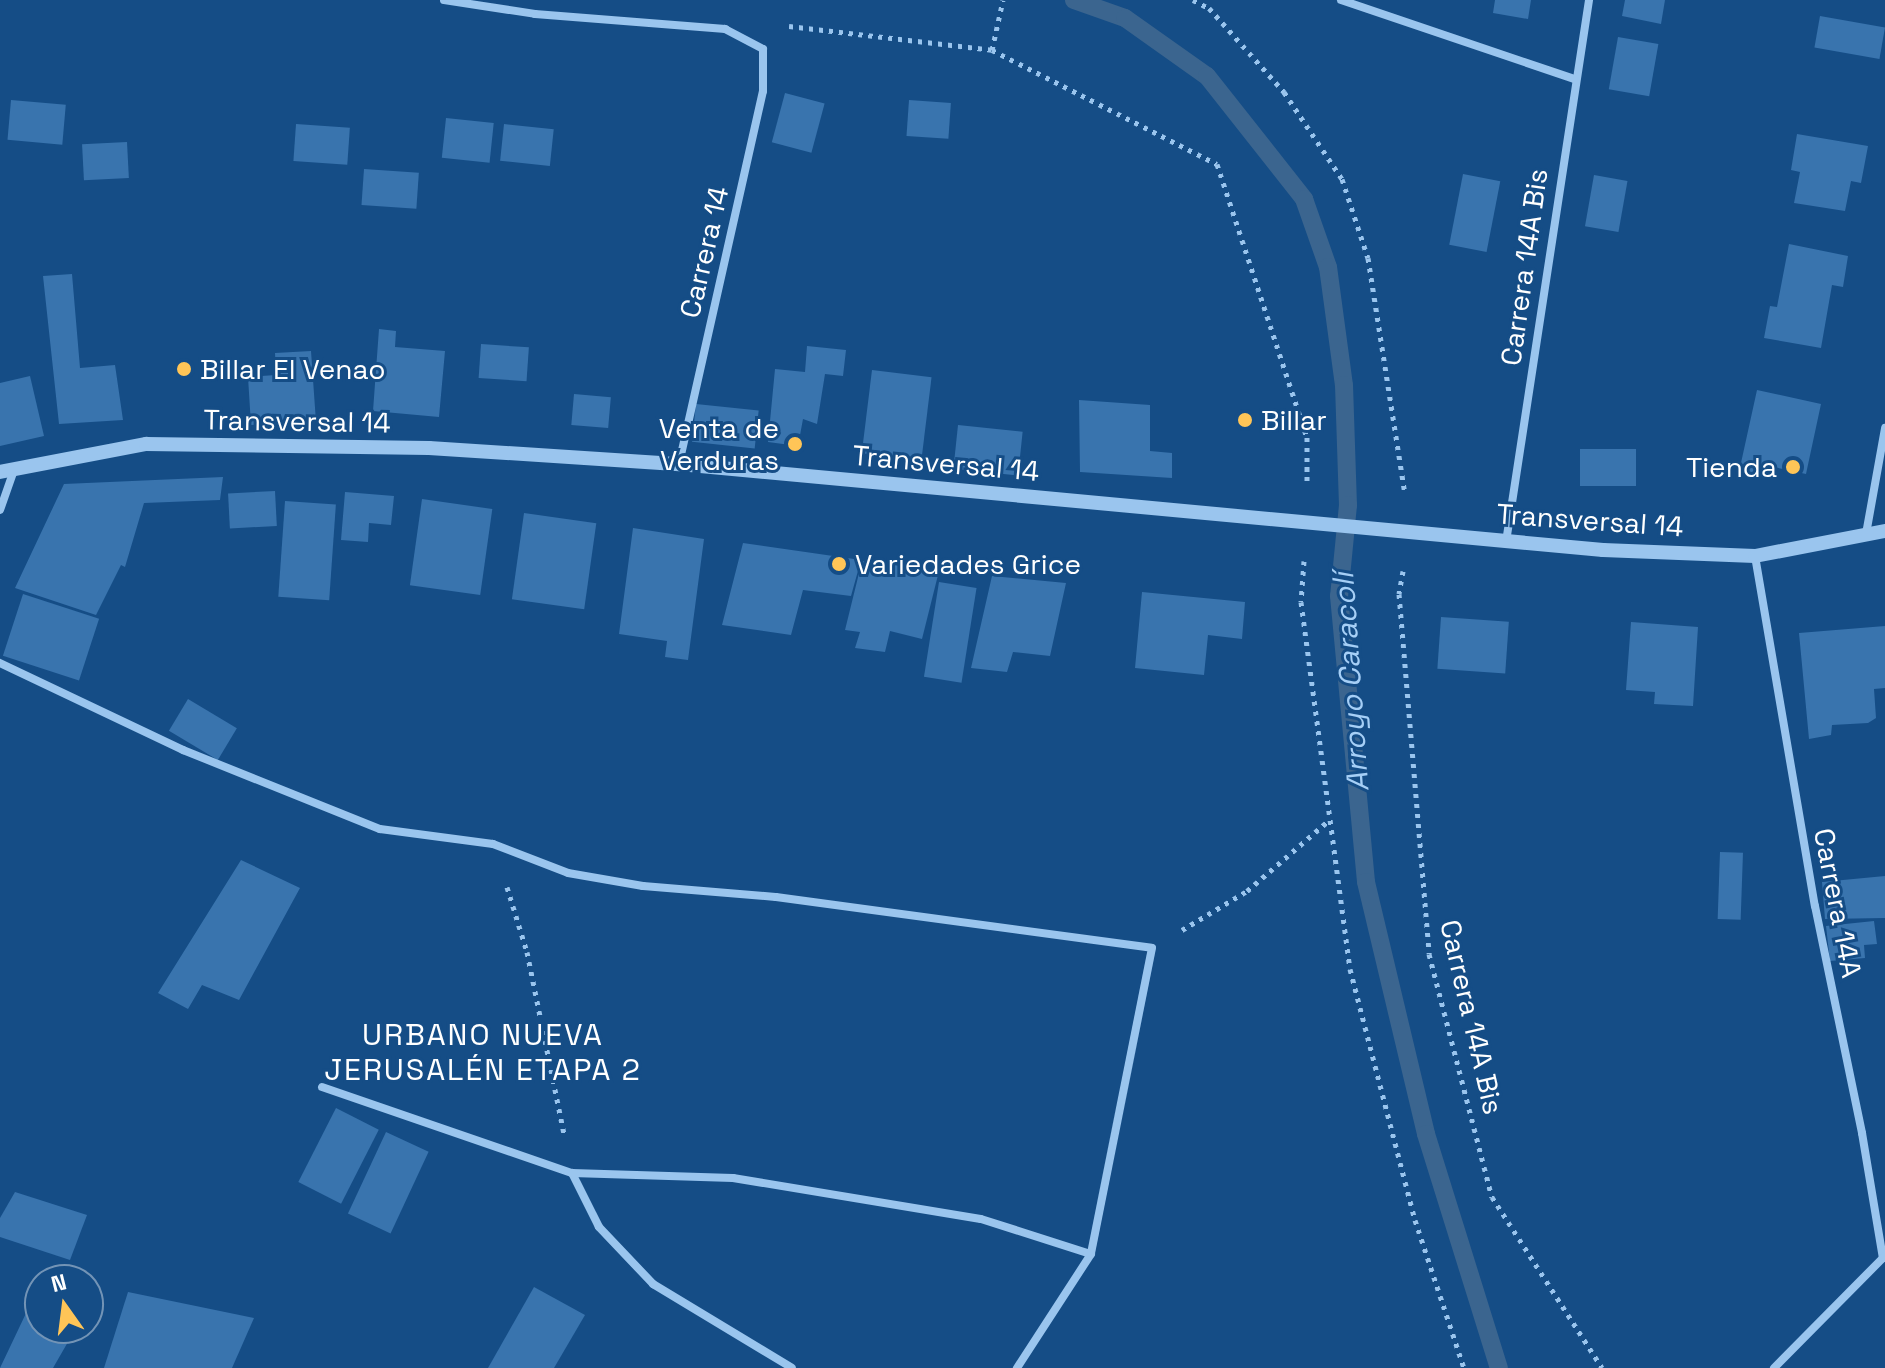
<!DOCTYPE html>
<meta charset="utf-8">
<style>
body{margin:0}
#map{position:relative;width:1885px;height:1368px;overflow:hidden;background:#154d86;font-family:"Space Grotesk",sans-serif}
div>[style]{position:absolute}
[style*='--x']{left:calc(var(--x)*1px);top:calc(var(--y)*1px);width:calc(var(--w)*1px);rotate:calc(var(--a)*1deg)}
.stream>*{height:18px;margin:-9px;padding:0 9px;transform-origin:9px;border-radius:9px;background:#3b658f}
.building>*{inset:0;background:#3974ae;transform-origin:0 0}
.path>*{height:5px;margin-top:-2.5px;transform-origin:0;background:repeating-linear-gradient(90deg,#9ac5ee 0 4px,transparent 0 10px)}
.minor>*{height:8px;margin:-4px;padding:0 4px;transform-origin:4px;border-radius:4px;background:#9ac5ee}
.tertiary>*{height:14px;margin:-7px;padding:0 7px;transform-origin:7px;border-radius:7px;background:#9ac5ee}
.dots>*{width:22px;height:22px;translate:-50% -50%;box-sizing:border-box;border:4px solid #154d86;border-radius:50%}
span{translate:-50% -50%;white-space:nowrap;text-align:center;line-height:1.15;-webkit-text-stroke:6px #154d86;paint-order:stroke}
.street-label{font-size:28px;color:#fff}
.poi-label{font-size:28px;color:#fff}
.left{translate:0 -50%;text-align:left}
.right{translate:-100% -50%;text-align:right}
.water-label{font-size:30px;color:#a6cff6;font-style:italic}
.neighbourhood-label{font-size:30px;color:#fff;letter-spacing:2px}
.north{position:absolute;left:24px;top:1264px;width:80px;height:80px;box-sizing:border-box;background:#154d86;border:2px solid #7394b6;border-radius:50%;rotate:346deg;font-size:22px;font-weight:700;line-height:32px;text-align:center;color:#fff}
.north::after{content:'';display:block;margin:auto;width:28px;height:36px;background:#ffc557;clip-path:polygon(50% 0,100% 100%,50% 72%,0 100%)}
</style>
<div id="map">
<div class="stream">
<i style="--x:1074;--y:0;--w:54;--a:19.4"></i>
<i style="--x:1125;--y:18;--w:100;--a:35.3"></i>
<i style="--x:1207;--y:76;--w:157;--a:51.7"></i>
<i style="--x:1304;--y:199;--w:72;--a:70.6"></i>
<i style="--x:1328;--y:267;--w:119;--a:82.3"></i>
<i style="--x:1344;--y:385;--w:120;--a:88.1"></i>
<i style="--x:1348;--y:505;--w:91;--a:95.6"></i>
<i style="--x:1339;--y:596;--w:287;--a:84.6"></i>
<i style="--x:1366;--y:882;--w:259;--a:76.6"></i>
<i style="--x:1426;--y:1134;--w:245;--a:72.7"></i>
</div>
<div class="building">
<i style="clip-path:polygon(1495px 0,1531px 0,1528px 19px,1493px 13px)"></i>
<i style="clip-path:polygon(1625px 0,1665px 0,1661px 24px,1622px 16px)"></i>
<i style="left:1820px;top:16px;width:66px;height:32px;rotate:10deg"></i>
<i style="left:1618px;top:37px;width:41px;height:53px;rotate:10deg"></i>
<i style="left:785px;top:93px;width:41px;height:51px;rotate:15deg"></i>
<i style="left:11px;top:100px;width:55px;height:40px;rotate:5deg"></i>
<i style="left:909px;top:100px;width:42px;height:36px;rotate:4deg"></i>
<i style="left:446px;top:118px;width:48px;height:40px;rotate:6deg"></i>
<i style="left:296px;top:124px;width:54px;height:37px;rotate:4deg"></i>
<i style="left:504px;top:124px;width:50px;height:37px;rotate:6deg"></i>
<i style="clip-path:polygon(1797px 134px,1868px 146px,1861px 183px,1851px 181px,1845px 211px,1794px 203px,1800px 172px,1791px 170px)"></i>
<i style="left:127px;top:142px;width:36px;height:45px;rotate:87deg"></i>
<i style="left:364px;top:169px;width:55px;height:36px;rotate:4deg"></i>
<i style="left:1463px;top:174px;width:38px;height:72px;rotate:11deg"></i>
<i style="left:1594px;top:175px;width:34px;height:52px;rotate:10deg"></i>
<i style="clip-path:polygon(1789px 244px,1848px 256px,1843px 287px,1832px 285px,1821px 348px,1764px 338px,1770px 306px,1777px 307px)"></i>
<i style="clip-path:polygon(72px 274px,80px 368px,115px 365px,123px 420px,59px 424px,43px 276px)"></i>
<i style="clip-path:polygon(379px 329px,396px 331px,395px 347px,445px 351px,439px 417px,373px 411px)"></i>
<i style="left:481px;top:344px;width:48px;height:34px;rotate:4deg"></i>
<i style="clip-path:polygon(807px 346px,846px 350px,843px 376px,825px 374px,817px 424px,803px 419px,798px 446px,768px 442px,775px 369px,805px 372px)"></i>
<i style="clip-path:polygon(311px 351px,316px 422px,251px 425px,248px 377px,276px 375px,275px 353px)"></i>
<i style="left:872px;top:370px;width:60px;height:84px;rotate:7deg"></i>
<i style="clip-path:polygon(30px 376px,44px 436px,0 446px,0 383px)"></i>
<i style="clip-path:polygon(1757px 390px,1821px 404px,1806px 474px,1774px 467px,1772px 479px,1739px 472px)"></i>
<i style="left:574px;top:394px;width:37px;height:31px;rotate:5deg"></i>
<i style="clip-path:polygon(1079px 400px,1150px 405px,1150px 451px,1172px 453px,1172px 478px,1080px 472px)"></i>
<i style="left:696px;top:404px;width:63px;height:38px;rotate:6deg"></i>
<i style="left:958px;top:425px;width:65px;height:44px;rotate:6deg"></i>
<i style="left:1636px;top:449px;width:37px;height:56px;rotate:90deg"></i>
<i style="clip-path:polygon(223px 477px,220px 500px,144px 503px,125px 567px,121px 565px,96px 615px,15px 588px,64px 484px)"></i>
<i style="left:275px;top:491px;width:35px;height:47px;rotate:87deg"></i>
<i style="clip-path:polygon(345px 492px,394px 496px,391px 525px,369px 523px,368px 542px,341px 540px)"></i>
<i style="left:422px;top:499px;width:71px;height:87px;rotate:8deg"></i>
<i style="left:285px;top:501px;width:51px;height:96px;rotate:4deg"></i>
<i style="left:524px;top:513px;width:73px;height:87px;rotate:8deg"></i>
<i style="clip-path:polygon(633px 528px,704px 539px,688px 660px,665px 657px,667px 641px,619px 634px)"></i>
<i style="clip-path:polygon(743px 543px,861px 560px,851px 596px,803px 590px,791px 635px,722px 625px)"></i>
<i style="clip-path:polygon(862px 561px,939px 571px,922px 639px,890px 631px,885px 652px,855px 648px,860px 632px,845px 630px)"></i>
<i style="clip-path:polygon(992px 576px,1066px 583px,1050px 656px,1013px 652px,1007px 672px,971px 668px)"></i>
<i style="left:939px;top:582px;width:38px;height:96px;rotate:9deg"></i>
<i style="clip-path:polygon(1142px 592px,1245px 602px,1242px 639px,1208px 635px,1204px 675px,1135px 668px)"></i>
<i style="left:23px;top:594px;width:80px;height:65px;rotate:18deg"></i>
<i style="left:1441px;top:617px;width:68px;height:52px;rotate:4deg"></i>
<i style="clip-path:polygon(1631px 622px,1698px 627px,1693px 706px,1654px 704px,1655px 692px,1626px 690px)"></i>
<i style="clip-path:polygon(1885px 626px,1885px 688px,1874px 689px,1876px 718px,1868px 723px,1832px 725px,1831px 735px,1809px 739px,1799px 633px)"></i>
<i style="left:188px;top:699px;width:57px;height:37px;rotate:31deg"></i>
<i style="left:1720px;top:852px;width:23px;height:67px;rotate:2deg"></i>
<i style="clip-path:polygon(241px 860px,300px 888px,239px 1000px,202px 985px,188px 1009px,158px 993px)"></i>
<i style="clip-path:polygon(1885px 876px,1885px 918px,1825px 919px,1822px 882px)"></i>
<i style="clip-path:polygon(1874px 921px,1877px 944px,1864px 945px,1865px 958px,1830px 961px,1826px 926px)"></i>
<i style="left:336px;top:1108px;width:48px;height:83px;rotate:27deg"></i>
<i style="left:386px;top:1132px;width:47px;height:90px;rotate:25deg"></i>
<i style="clip-path:polygon(15px 1192px,87px 1215px,70px 1260px,0 1237px,0 1218px)"></i>
<i style="clip-path:polygon(534px 1287px,585px 1315px,554px 1368px,488px 1368px)"></i>
<i style="clip-path:polygon(38px 1288px,40px 1328px,76px 1328px,53px 1368px,0 1368px)"></i>
<i style="clip-path:polygon(128px 1292px,254px 1318px,232px 1368px,104px 1368px)"></i>
</div>
<div class="path">
<i style="--x:1193;--y:0;--w:18;--a:27"></i>
<i style="--x:1209;--y:8;--w:113;--a:48.2"></i>
<i style="--x:1284;--y:92;--w:105;--a:56.3"></i>
<i style="--x:1342;--y:179;--w:83;--a:71.8"></i>
<i style="--x:1368;--y:258;--w:239;--a:81.1"></i>
<i style="--x:789;--y:26;--w:204;--a:6.7"></i>
<i style="--x:992;--y:50;--w:252;--a:26.9"></i>
<i style="--x:1217;--y:164;--w:287;--a:71.8"></i>
<i style="--x:1307;--y:437;--w:46;--a:90"></i>
<i style="--x:992;--y:50;--w:51;--a:-77.6"></i>
<i style="--x:1304;--y:561;--w:41;--a:94.2"></i>
<i style="--x:1301;--y:602;--w:370;--a:82.4"></i>
<i style="--x:1350;--y:969;--w:259;--a:75.5"></i>
<i style="--x:1415;--y:1220;--w:156;--a:71.7"></i>
<i style="--x:1403;--y:571;--w:23;--a:100"></i>
<i style="--x:1399;--y:594;--w:361;--a:85.2"></i>
<i style="--x:1429;--y:954;--w:251;--a:75.5"></i>
<i style="--x:1492;--y:1197;--w:203;--a:57.2"></i>
<i style="--x:507;--y:887;--w:68;--a:72.9"></i>
<i style="--x:527;--y:952;--w:186;--a:78.5"></i>
<i style="--x:1182;--y:930;--w:76;--a:-31"></i>
<i style="--x:1247;--y:891;--w:106;--a:-40.8"></i>
</div>
<div class="minor">
<i style="--x:444;--y:0;--w:92;--a:8.7"></i>
<i style="--x:535;--y:14;--w:191;--a:4.5"></i>
<i style="--x:725;--y:29;--w:43;--a:27.8"></i>
<i style="--x:763;--y:49;--w:42;--a:90"></i>
<i style="--x:763;--y:91;--w:382;--a:102.7"></i>
<i style="--x:1341;--y:0;--w:246;--a:18.7"></i>
<i style="--x:0;--y:510;--w:42;--a:-70.7"></i>
<i style="--x:1866;--y:534;--w:108;--a:-79.8"></i>
<i style="--x:1506;--y:542;--w:548;--a:-81.29"></i>
<i style="--x:1755;--y:556;--w:355;--a:80.3"></i>
<i style="--x:1815;--y:906;--w:232;--a:78.3"></i>
<i style="--x:1862;--y:1133;--w:127;--a:80.5"></i>
<i style="--x:0;--y:663;--w:203;--a:25.4"></i>
<i style="--x:183;--y:750;--w:212;--a:21.9"></i>
<i style="--x:380;--y:829;--w:114;--a:7.6"></i>
<i style="--x:493;--y:844;--w:80;--a:21.1"></i>
<i style="--x:568;--y:873;--w:76;--a:9.8"></i>
<i style="--x:643;--y:886;--w:133;--a:4.7"></i>
<i style="--x:776;--y:897;--w:379;--a:7.7"></i>
<i style="--x:1152;--y:948;--w:312;--a:101.3"></i>
<i style="--x:1091;--y:1254;--w:136;--a:123"></i>
<i style="--x:322;--y:1087;--w:264;--a:19"></i>
<i style="--x:572;--y:1173;--w:161;--a:1.8"></i>
<i style="--x:733;--y:1178;--w:251;--a:9.4"></i>
<i style="--x:981;--y:1219;--w:115;--a:17.7"></i>
<i style="--x:572;--y:1173;--w:60;--a:63.4"></i>
<i style="--x:599;--y:1227;--w:79;--a:46.5"></i>
<i style="--x:653;--y:1284;--w:162;--a:31.1"></i>
<i style="--x:1774;--y:1368;--w:158;--a:-45.3"></i>
</div>
<div class="tertiary">
<i style="--x:0;--y:472;--w:149;--a:-10.9"></i>
<i style="--x:146;--y:444;--w:283;--a:0.8"></i>
<i style="--x:429;--y:448;--w:251;--a:3.7"></i>
<i style="--x:679;--y:464;--w:928;--a:5.32"></i>
<i style="--x:1603;--y:550;--w:152;--a:2.3"></i>
<i style="--x:1755;--y:556;--w:132;--a:-10.9"></i>
</div>
<div class="dots">
<i style="left:184px;top:369px;background:#ffc557"></i>
<i style="left:1245px;top:420px;background:#ffc557"></i>
<i style="left:795px;top:444px;background:#ffc557"></i>
<i style="left:1793px;top:467px;background:#ffc557"></i>
<i style="left:839px;top:564px;background:#ffc557"></i>
</div>
<div class="street-label">
<span style="left:704px;top:252px;rotate:-77deg">Carrera 14</span>
<span style="left:1524px;top:267px;rotate:-82deg">Carrera 14A Bis</span>
<span style="left:297px;top:421px;rotate:1deg">Transversal 14</span>
<span style="left:946px;top:463px;rotate:5deg">Transversal 14</span>
<span style="left:1590px;top:520px;rotate:4deg">Transversal 14</span>
<span style="left:1838px;top:903px;rotate:79deg">Carrera 14A</span>
<span style="left:1472px;top:1017px;rotate:77deg">Carrera 14A Bis</span>
</div>
<div class="poi-label">
<span class="left" style="left:200px;top:369px">Billar El Venao</span>
<span class="left" style="left:1261px;top:420px">Billar</span>
<span class="right" style="left:779px;top:444px">Venta de<br>Verduras</span>
<span class="right" style="left:1777px;top:467px">Tienda</span>
<span class="left" style="left:855px;top:564px">Variedades Grice</span>
</div>
<div class="water-label">
<span style="left:1351px;top:682px;rotate:-94deg">Arroyo Caracolí</span>
</div>
<div class="neighbourhood-label">
<span style="left:483px;top:1052px">URBANO NUEVA<br>JERUSALÉN ETAPA 2</span>
</div>
<div class="north">N</div>
</div>
